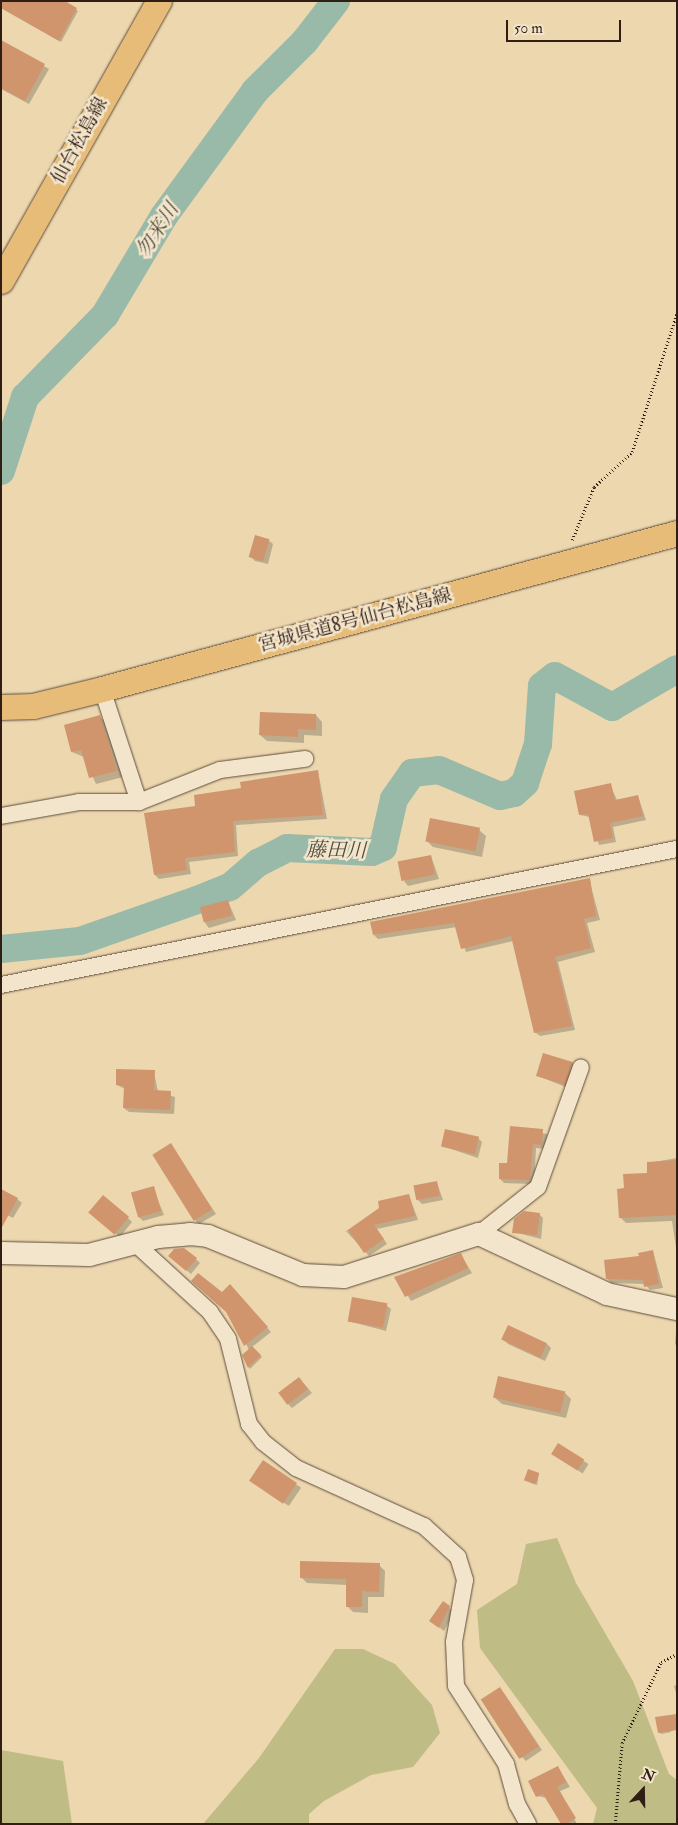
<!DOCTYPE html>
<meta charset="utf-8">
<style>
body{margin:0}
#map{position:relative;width:678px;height:1825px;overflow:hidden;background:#ecd7af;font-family:"IM FELL Double Pica","Noto Serif JP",serif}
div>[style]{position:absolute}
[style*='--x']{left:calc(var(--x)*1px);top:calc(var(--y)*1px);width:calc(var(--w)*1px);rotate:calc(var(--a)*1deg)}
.green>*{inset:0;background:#c0bc85}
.shadow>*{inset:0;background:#0003;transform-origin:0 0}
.river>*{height:28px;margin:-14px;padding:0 14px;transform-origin:14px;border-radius:14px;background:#99baa8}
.building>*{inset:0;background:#d1956d;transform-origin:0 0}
.path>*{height:2.5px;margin-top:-1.25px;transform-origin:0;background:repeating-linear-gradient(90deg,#301d14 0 1px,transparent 0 3.5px)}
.roads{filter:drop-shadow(0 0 1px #5f4c3b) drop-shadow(0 0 1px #5f4c3b)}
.street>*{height:16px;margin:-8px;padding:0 8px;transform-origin:8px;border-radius:8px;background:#f3e5cb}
.secondary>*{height:22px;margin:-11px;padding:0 11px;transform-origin:11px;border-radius:11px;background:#f3e5cb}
.primary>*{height:25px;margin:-12.5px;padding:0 12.5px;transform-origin:12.5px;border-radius:12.5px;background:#e6bc78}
span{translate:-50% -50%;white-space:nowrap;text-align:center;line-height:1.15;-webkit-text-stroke:5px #f3e5cb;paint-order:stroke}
.street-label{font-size:19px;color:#301d14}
.water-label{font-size:20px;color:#504c40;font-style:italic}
.frame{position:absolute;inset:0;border:2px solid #301d14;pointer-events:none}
.north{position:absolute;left:618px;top:1765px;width:50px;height:50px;-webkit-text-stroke:4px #f3e5cb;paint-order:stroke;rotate:21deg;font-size:14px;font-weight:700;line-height:20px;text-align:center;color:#301d14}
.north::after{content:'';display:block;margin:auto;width:18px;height:22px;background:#301d14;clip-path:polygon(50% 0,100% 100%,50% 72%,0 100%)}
.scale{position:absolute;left:506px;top:20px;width:115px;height:22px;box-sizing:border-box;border:2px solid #301d14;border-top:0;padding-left:6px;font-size:15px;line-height:18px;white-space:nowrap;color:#301d14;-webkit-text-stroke:4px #f3e5cb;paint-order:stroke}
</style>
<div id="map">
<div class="green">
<i style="clip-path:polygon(557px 1538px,576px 1583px,633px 1681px,669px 1774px,677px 1780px,677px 1824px,593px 1824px,597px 1808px,480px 1648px,477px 1610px,517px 1584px,526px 1544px)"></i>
<i style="clip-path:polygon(335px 1649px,363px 1649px,395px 1664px,432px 1705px,440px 1733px,413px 1767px,371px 1775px,324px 1801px,309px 1814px,309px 1824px,203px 1824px,259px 1758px)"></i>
<i style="clip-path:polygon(1px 1750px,63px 1761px,72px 1824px,1px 1824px)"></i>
</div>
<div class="shadow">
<i style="clip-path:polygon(63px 1px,78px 11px,61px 42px,1px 8px)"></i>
<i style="clip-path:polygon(1px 41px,49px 69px,29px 104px,1px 89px)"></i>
<i style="clip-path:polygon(268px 540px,273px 544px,268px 564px,255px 561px,251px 557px)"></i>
<i style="clip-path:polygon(316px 715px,322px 722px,322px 736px,304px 735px,304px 743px,267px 741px,260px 735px)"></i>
<i style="clip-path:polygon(99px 716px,106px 723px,123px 777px,96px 784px,84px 757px,72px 752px,65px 725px)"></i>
<i style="clip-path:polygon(318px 771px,327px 819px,236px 825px,238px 856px,189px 862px,191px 874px,159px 879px,155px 875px,146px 814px,197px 807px,242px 789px)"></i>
<i style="clip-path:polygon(610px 785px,617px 800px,638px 796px,646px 820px,613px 827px,616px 842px,599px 845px,590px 817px,580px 815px,575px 792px)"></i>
<i style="clip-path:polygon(479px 830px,486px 836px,482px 857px,433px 847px,427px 841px)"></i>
<i style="clip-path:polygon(431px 856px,439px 879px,408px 886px,404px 881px)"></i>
<i style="clip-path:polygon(589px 879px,600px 920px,587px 923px,595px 952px,558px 962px,575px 1030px,540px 1036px,535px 1032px,513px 941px,466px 952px,457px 927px,378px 939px,374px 935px)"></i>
<i style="clip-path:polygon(228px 901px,236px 920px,209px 928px,205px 923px)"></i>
<i style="clip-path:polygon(572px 1063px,576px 1067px,568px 1088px,538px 1076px)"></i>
<i style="clip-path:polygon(154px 1072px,158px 1092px,175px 1097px,174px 1114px,129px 1112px,124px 1108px,125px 1089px,117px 1085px)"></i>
<i style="clip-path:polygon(511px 1128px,547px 1134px,546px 1149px,536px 1148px,534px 1184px,504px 1183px,500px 1179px,508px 1164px)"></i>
<i style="clip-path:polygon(478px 1138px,482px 1142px,478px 1158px,442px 1146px)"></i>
<i style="clip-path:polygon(170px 1145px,216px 1214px,199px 1224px,195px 1220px)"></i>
<i style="clip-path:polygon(677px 1158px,677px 1254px,672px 1221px,626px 1223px,620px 1217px,625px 1189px,648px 1174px,648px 1163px)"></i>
<i style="clip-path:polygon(437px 1183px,443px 1200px,422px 1204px,418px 1200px)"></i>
<i style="clip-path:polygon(153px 1188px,164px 1215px,143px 1221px,139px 1217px)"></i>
<i style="clip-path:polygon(409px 1195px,418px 1220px,377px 1229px,387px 1244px,369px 1256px,347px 1232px)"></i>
<i style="clip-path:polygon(17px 1199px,22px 1203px,13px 1218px,1px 1212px)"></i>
<i style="clip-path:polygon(539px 1214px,543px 1218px,541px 1239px,514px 1232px)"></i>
<i style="clip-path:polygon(94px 1216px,128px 1218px,132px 1222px,120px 1237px)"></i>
<i style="clip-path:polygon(653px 1251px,663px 1288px,650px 1290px,645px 1284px,611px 1283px,607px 1278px)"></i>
<i style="clip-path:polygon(461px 1255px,472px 1273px,411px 1301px,396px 1277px)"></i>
<i style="clip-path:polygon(196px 1259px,200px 1263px,191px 1274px,174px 1260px)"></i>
<i style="clip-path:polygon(234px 1290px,271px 1332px,252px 1347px,262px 1357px,250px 1369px,244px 1356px,249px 1350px,222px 1294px)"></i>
<i style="clip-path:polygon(386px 1305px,391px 1309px,386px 1331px,348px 1321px)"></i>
<i style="clip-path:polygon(509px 1327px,547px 1344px,551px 1348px,545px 1361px,508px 1344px,503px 1339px)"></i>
<i style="clip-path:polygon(676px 1331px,677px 1331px,677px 1346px,675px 1344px)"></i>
<i style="clip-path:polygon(299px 1378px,312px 1393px,292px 1408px,288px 1404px)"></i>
<i style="clip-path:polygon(564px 1392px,571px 1399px,566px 1418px,502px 1404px,495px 1398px)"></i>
<i style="left:558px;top:1445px;width:36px;height:11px;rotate:32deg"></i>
<i style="left:263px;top:1462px;width:46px;height:22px;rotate:34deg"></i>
<i style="clip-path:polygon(539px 1474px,537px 1485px,525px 1480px)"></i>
<i style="clip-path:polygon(379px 1565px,385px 1571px,384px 1597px,368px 1597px,368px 1613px,353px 1612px,347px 1606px,347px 1585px,307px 1583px,301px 1577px)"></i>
<i style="clip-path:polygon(443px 1603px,454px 1612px,444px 1631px,431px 1621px)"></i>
<i style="clip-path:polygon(677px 1685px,677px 1697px,674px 1686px)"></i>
<i style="clip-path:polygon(504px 1693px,542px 1750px,526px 1761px,522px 1757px)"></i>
<i style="clip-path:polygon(669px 1718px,671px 1732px,661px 1734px,659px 1732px)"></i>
<i style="clip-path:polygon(558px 1767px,570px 1787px,560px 1791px,577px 1824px,562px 1824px,547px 1798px,537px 1796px)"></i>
</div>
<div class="river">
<i style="--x:1;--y:471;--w:78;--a:-72"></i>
<i style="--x:25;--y:397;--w:115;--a:-45.7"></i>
<i style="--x:105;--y:315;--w:115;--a:-59.2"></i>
<i style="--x:164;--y:216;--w:155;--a:-53.9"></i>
<i style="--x:255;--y:91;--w:71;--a:-45"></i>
<i style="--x:305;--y:41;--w:51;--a:-52.2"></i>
<i style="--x:1;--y:949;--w:79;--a:-5.8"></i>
<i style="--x:80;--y:941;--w:124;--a:-19.3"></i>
<i style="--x:197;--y:900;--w:35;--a:-22"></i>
<i style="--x:230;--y:887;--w:37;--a:-41"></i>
<i style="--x:258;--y:863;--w:33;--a:-27"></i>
<i style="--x:287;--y:848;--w:85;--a:2.7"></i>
<i style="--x:372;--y:852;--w:12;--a:-24"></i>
<i style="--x:383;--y:847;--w:49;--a:-77.1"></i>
<i style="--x:394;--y:799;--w:32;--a:-55"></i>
<i style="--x:412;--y:773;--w:27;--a:-6"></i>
<i style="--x:439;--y:770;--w:66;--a:23.1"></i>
<i style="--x:500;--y:796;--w:14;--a:-12"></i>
<i style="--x:514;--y:793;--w:15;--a:-42"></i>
<i style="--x:525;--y:783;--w:41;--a:-71.6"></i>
<i style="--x:538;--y:744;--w:58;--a:-86.1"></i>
<i style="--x:542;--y:686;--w:16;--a:-38"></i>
<i style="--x:555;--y:676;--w:65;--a:28.5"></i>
<i style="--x:612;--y:707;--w:75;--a:-30.3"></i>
</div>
<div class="building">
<i style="clip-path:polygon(1px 1px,65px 1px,77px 8px,59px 41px,1px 8px)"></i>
<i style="clip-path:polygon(1px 40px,45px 64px,25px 101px,1px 88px)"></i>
<i style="left:255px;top:535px;width:15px;height:23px;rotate:16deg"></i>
<i style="clip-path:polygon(260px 712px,316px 714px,316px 730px,298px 729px,298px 737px,259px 735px)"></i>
<i style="clip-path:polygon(100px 715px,117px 771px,89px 778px,81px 750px,71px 752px,64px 725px)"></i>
<i style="clip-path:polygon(318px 770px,323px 815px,233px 821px,235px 852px,185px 858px,187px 870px,154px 875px,144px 813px,195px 806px,194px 795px,241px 788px,240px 782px)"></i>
<i style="clip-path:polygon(611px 783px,615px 800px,638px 795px,643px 816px,610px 823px,613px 838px,594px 842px,588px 814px,579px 815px,574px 791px)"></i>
<i style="left:430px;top:818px;width:51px;height:24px;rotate:11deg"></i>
<i style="left:431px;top:855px;width:20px;height:34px;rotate:79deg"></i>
<i style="clip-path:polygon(590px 878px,596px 916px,584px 919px,591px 948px,555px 957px,572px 1026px,534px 1033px,511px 936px,461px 949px,454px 923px,373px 935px,370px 922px)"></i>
<i style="left:228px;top:900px;width:16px;height:29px;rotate:76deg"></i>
<i style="left:543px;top:1053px;width:31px;height:24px;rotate:17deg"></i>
<i style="clip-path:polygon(116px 1069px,155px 1070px,154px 1090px,171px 1091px,170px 1110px,123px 1108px,124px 1086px,116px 1085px)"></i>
<i style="clip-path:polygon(510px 1126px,543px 1129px,542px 1145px,533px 1144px,530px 1180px,499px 1179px,499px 1163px,507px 1163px)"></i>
<i style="left:445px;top:1129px;width:35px;height:18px;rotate:13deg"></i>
<i style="left:171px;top:1143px;width:78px;height:22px;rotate:58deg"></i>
<i style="clip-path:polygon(677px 1160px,677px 1215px,619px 1218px,617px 1189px,624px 1188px,623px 1174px,647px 1173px,647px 1162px)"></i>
<i style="left:437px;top:1181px;width:15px;height:24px;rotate:79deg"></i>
<i style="left:154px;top:1186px;width:26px;height:24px;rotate:74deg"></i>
<i style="clip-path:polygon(1px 1189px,18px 1198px,1px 1229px)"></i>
<i style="clip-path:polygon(409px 1194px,415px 1216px,374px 1225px,384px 1239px,364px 1253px,349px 1231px,345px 1232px,379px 1208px,378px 1201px)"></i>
<i style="left:103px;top:1195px;width:34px;height:23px;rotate:40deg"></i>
<i style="clip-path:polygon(524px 1211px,540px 1213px,537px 1235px,512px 1233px,514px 1219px)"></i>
<i style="clip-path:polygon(184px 1248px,197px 1258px,186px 1271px,168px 1256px,174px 1249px)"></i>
<i style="clip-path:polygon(653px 1250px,659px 1284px,644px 1287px,643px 1280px,606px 1279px,604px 1260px,639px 1256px,638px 1253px)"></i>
<i style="clip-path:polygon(461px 1253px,468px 1268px,405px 1297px,394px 1277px)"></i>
<i style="clip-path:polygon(198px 1273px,222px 1292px,230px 1284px,268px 1327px,244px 1346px,226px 1312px,191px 1281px)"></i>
<i style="left:352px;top:1297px;width:36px;height:25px;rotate:10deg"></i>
<i style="left:508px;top:1325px;width:43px;height:16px;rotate:25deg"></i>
<i style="clip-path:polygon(252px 1346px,261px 1355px,248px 1368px,242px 1355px)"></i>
<i style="left:498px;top:1376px;width:69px;height:22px;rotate:13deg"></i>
<i style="left:299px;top:1377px;width:15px;height:26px;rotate:53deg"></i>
<i style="left:558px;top:1443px;width:31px;height:13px;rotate:32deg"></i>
<i style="left:263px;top:1460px;width:41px;height:25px;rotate:34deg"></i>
<i style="left:528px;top:1469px;width:12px;height:12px;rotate:20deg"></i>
<i style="clip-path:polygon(300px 1561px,380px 1563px,379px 1592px,362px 1591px,362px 1607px,346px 1607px,346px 1579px,300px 1578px)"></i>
<i style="clip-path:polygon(443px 1601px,450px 1606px,439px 1628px,429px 1621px)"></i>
<i style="left:500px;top:1687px;width:71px;height:23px;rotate:57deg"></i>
<i style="clip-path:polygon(677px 1714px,677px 1730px,658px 1733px,655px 1717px)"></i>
<i style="clip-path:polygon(558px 1766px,566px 1782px,557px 1787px,576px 1818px,566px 1824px,561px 1824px,543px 1794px,536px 1797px,528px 1781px)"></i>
</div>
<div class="path">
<i style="--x:572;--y:540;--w:57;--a:-67.5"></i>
<i style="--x:594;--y:487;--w:52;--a:-42.6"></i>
<i style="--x:632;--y:452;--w:146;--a:-72.1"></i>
<i style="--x:615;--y:1824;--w:81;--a:-85.1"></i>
<i style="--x:622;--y:1743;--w:90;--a:-64.3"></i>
<i style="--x:661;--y:1662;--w:18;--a:-27"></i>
</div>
<div class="roads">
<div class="street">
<i style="--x:102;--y:689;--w:119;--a:71.9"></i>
<i style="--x:1;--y:816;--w:79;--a:-10.2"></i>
<i style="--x:79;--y:802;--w:60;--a:0"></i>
<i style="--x:139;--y:802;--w:87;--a:-21.6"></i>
<i style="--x:220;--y:770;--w:86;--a:-7.4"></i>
<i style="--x:1;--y:985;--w:690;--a:-11.38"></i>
<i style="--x:479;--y:1234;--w:75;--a:-38.5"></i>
<i style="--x:538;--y:1187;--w:127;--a:-70.3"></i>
<i style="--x:137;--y:1245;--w:99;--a:42.5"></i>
<i style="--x:210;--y:1312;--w:32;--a:56"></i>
<i style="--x:228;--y:1339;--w:88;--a:76.1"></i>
<i style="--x:249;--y:1424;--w:23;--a:52"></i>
<i style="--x:263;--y:1442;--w:42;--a:38.2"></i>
<i style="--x:296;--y:1468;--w:141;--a:24.4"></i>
<i style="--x:424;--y:1526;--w:46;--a:42.4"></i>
<i style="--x:458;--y:1557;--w:24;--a:73"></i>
<i style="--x:465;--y:1580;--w:63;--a:100.1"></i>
<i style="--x:454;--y:1642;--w:44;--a:87.4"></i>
<i style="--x:456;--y:1686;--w:93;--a:57.3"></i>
<i style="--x:506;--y:1764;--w:41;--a:74.6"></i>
<i style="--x:517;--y:1804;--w:23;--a:61"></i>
</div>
<div class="secondary">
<i style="--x:1;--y:1253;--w:88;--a:1.3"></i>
<i style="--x:89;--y:1255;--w:71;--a:-14.6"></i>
<i style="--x:158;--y:1237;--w:32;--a:-5"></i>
<i style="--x:190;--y:1234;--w:18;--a:6"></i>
<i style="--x:208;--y:1236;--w:103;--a:22.3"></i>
<i style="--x:303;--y:1275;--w:41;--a:2.8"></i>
<i style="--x:344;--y:1277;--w:142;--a:-17.7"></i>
<i style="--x:479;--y:1234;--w:141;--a:25.1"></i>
<i style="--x:607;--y:1294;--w:72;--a:12.1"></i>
</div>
<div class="primary">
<i style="--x:1;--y:281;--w:322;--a:-60.6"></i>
<i style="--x:1;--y:707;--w:32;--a:-2"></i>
<i style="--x:33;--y:706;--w:71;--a:-13.8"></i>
<i style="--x:102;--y:689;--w:596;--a:-15.18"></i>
</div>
</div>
<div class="street-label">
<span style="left:80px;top:141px;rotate:-61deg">仙台松島線</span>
<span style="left:355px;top:621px;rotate:-15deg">宮城県道8号仙台松島線</span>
</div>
<div class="water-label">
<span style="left:157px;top:230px;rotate:-57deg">勿来川</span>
<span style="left:336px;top:850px;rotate:1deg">藤田川</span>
</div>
<div class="frame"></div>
<div class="north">N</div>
<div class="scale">50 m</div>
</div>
